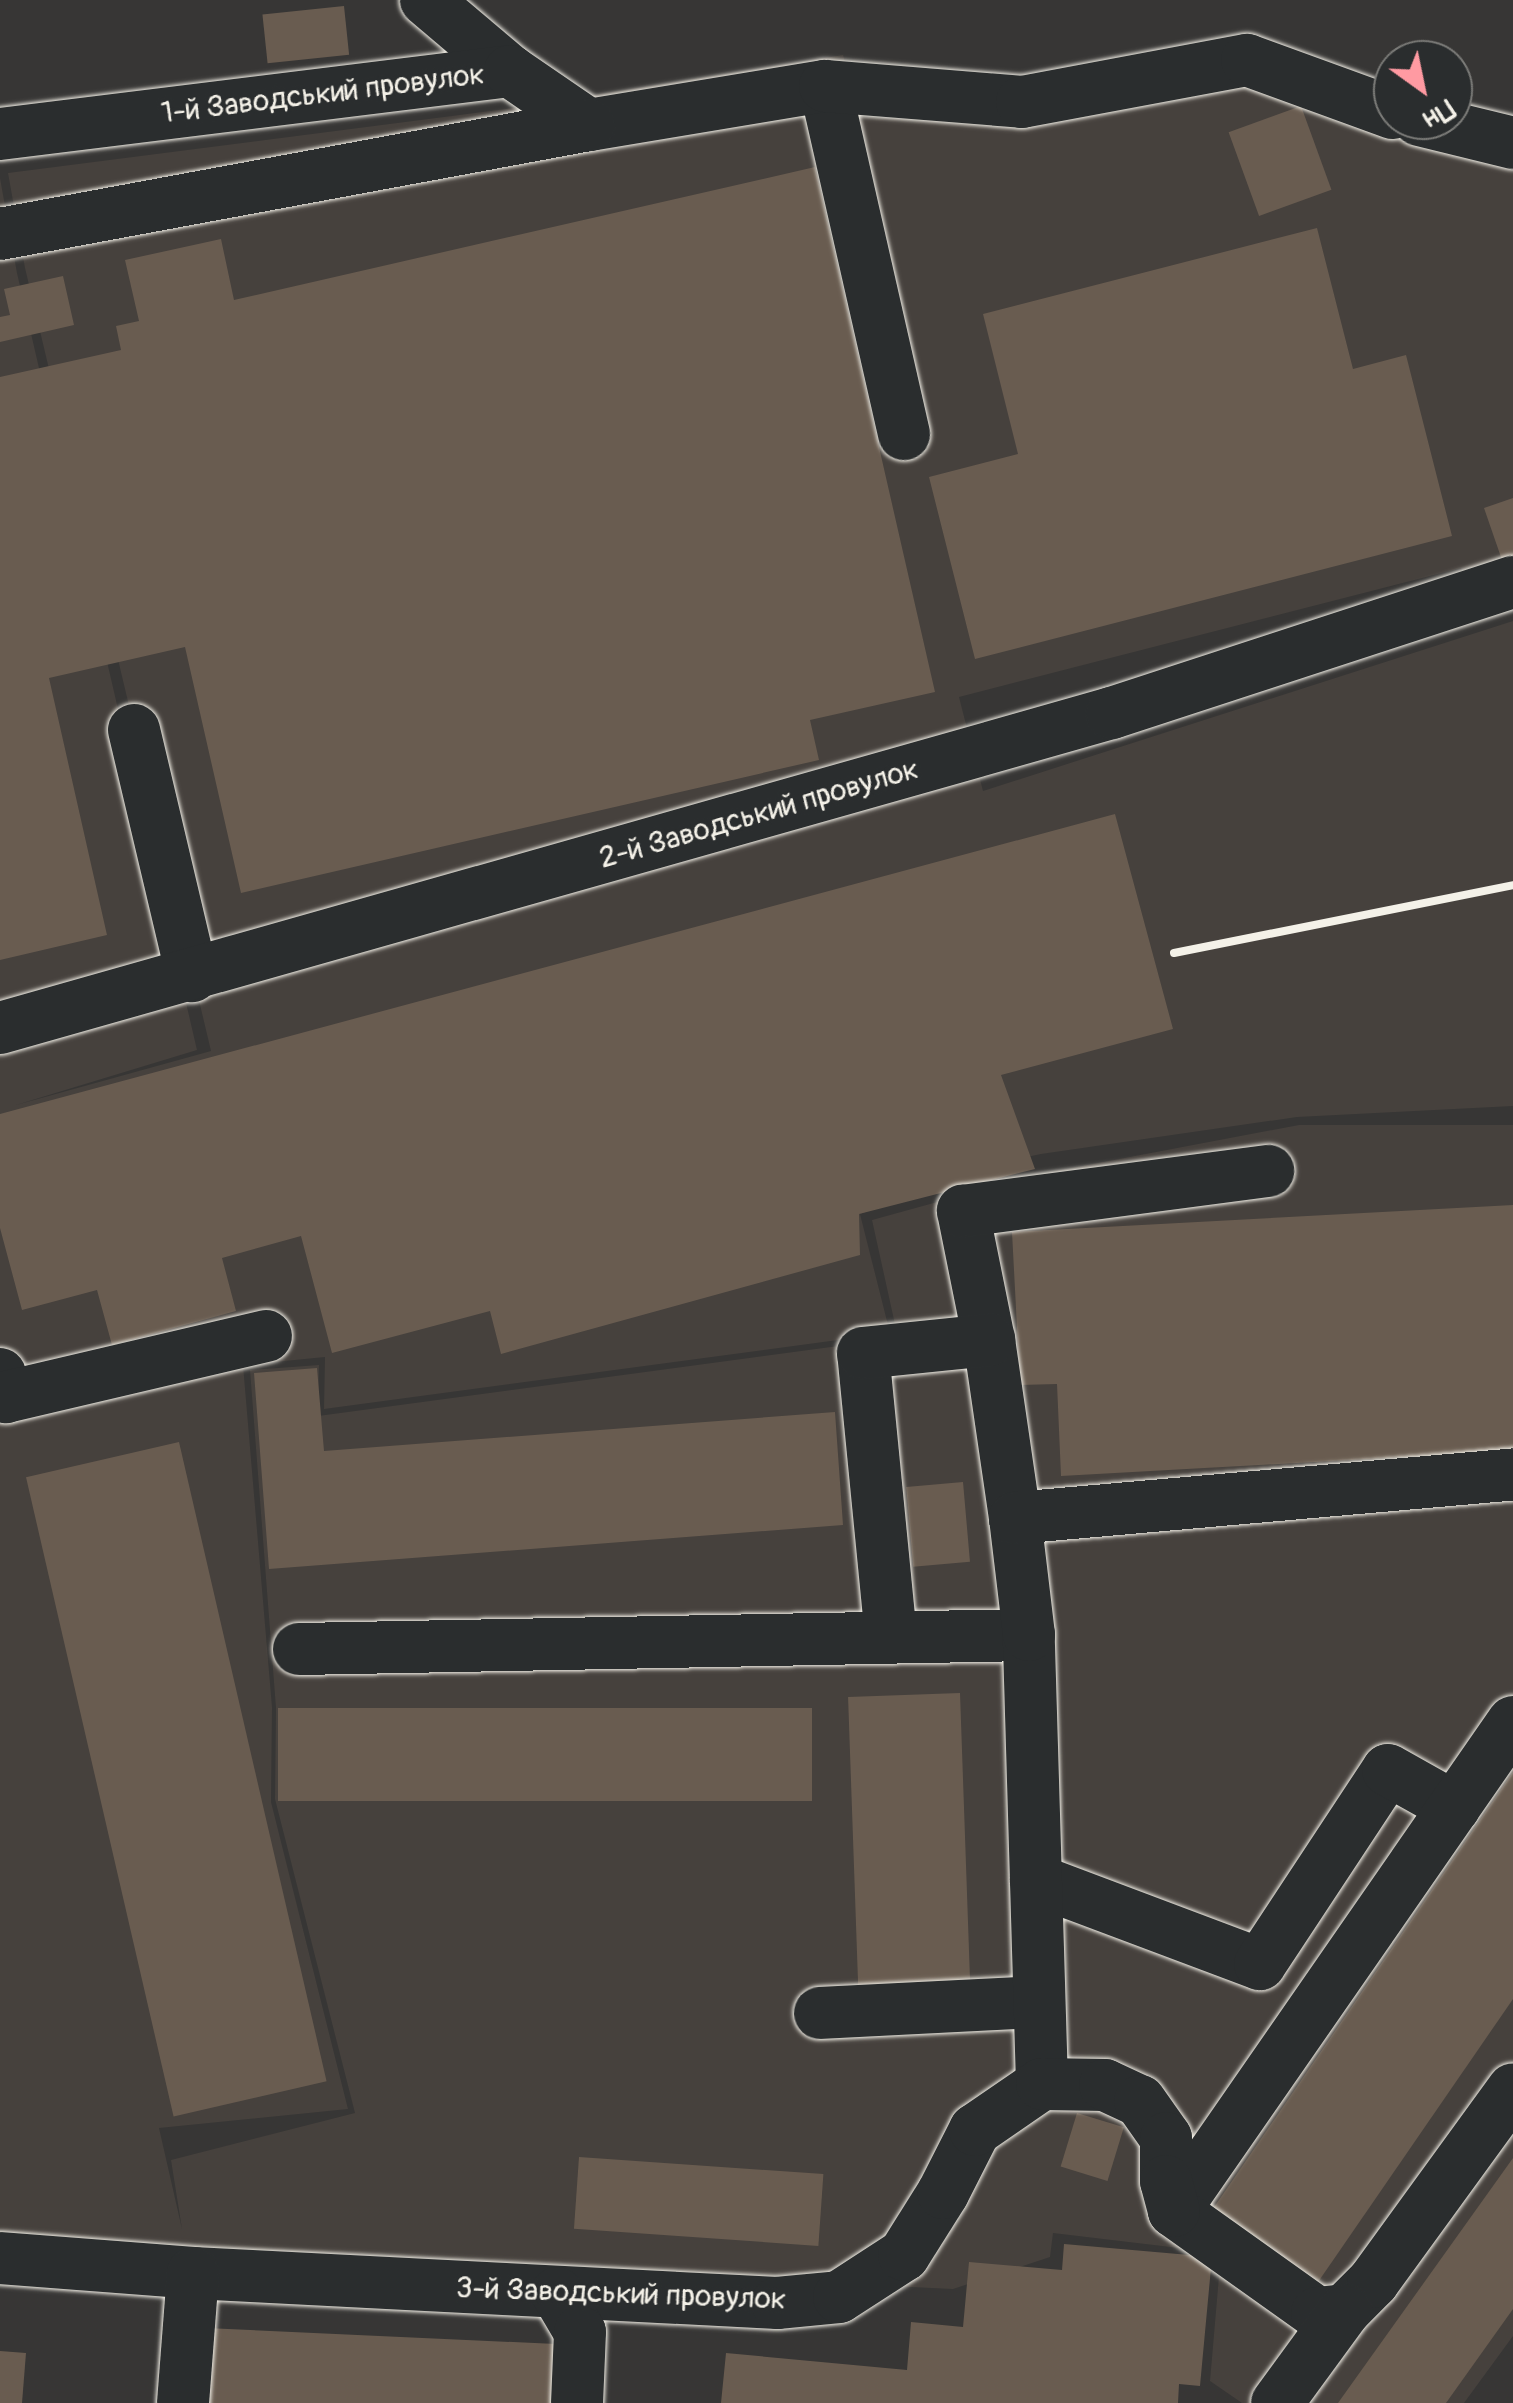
<!DOCTYPE html>
<meta charset="utf-8">
<style>
body{margin:0}
#map{position:relative;width:1513px;height:2403px;overflow:hidden;background:#373635;font-family:Pangolin,sans-serif}
div>[style]{position:absolute}
[style*='--x']{left:calc(var(--x)*1px);top:calc(var(--y)*1px);width:calc(var(--w)*1px);rotate:calc(var(--a)*1deg)}
.built>*{inset:0;background:#46413d}
.building>*{inset:0;background:#695c50;transform-origin:0 0}
.roads{filter:drop-shadow(0 0 2px #f4f1e8) drop-shadow(0 0 2px #f4f1e8)}
.minor>*{height:52px;margin:-26px;padding:0 26px;transform-origin:26px;border-radius:26px;background:#2a2d2e}
.rail>*{height:8px;margin:-4px;padding:0 4px;transform-origin:4px;border-radius:4px;background:#f4f1e8}
span{translate:-50% -50%;white-space:nowrap;text-align:center;line-height:1.15;-webkit-text-stroke:9px #2a2d2e;paint-order:stroke}
.street-label{font-size:30px;color:#f4f1e8}
.north{position:absolute;left:1373px;top:40px;width:100px;height:100px;box-sizing:border-box;background:#2a2d2e;border:2px solid #7b7b78;border-radius:50%;rotate:147deg;font-size:28px;font-weight:700;line-height:40px;text-align:center;color:#f4f1e8}
.north::after{content:'';display:block;margin:auto;width:35px;height:45px;background:#ff9aa2;clip-path:polygon(50% 0,100% 100%,50% 72%,0 100%)}
</style>
<div id="map">
<div class="built">
<i style="clip-path:polygon(843px 55px,861px 117px,1029px 123px,1249px 83px,1513px 159px,1513px 567px,1466px 582px,1461px 568px,959px 697px,983px 791px,1513px 621px,1513px 1106px,1297px 1117px,1041px 1154px,1012px 1160px,860px 1214px,890px 1333px,324px 1409px,325px 1357px,243px 1365px,272px 1707px,271px 1802px,348px 2109px,159px 2128px,182px 2229px,171px 2160px,355px 2113px,275px 1799px,276px 1708px,250px 1370px,319px 1365px,318px 1416px,898px 1338px,872px 1220px,1035px 1175px,1299px 1125px,1513px 1125px,1513px 2336px,1464px 2403px,1242px 2403px,1210px 2381px,1221px 2253px,1053px 2233px,1050px 2257px,953px 2289px,188px 2253px,0 2237px,0 178px,17px 273px,197px 1050px,16px 1105px,211px 1051px,25px 268px,8px 173px,506px 109px)"></i>
</div>
<div class="building">
<i style="left:344px;top:6px;width:49px;height:82px;rotate:84deg"></i>
<i style="left:1301px;top:106px;width:89px;height:77px;rotate:70deg"></i>
<i style="clip-path:polygon(815px 167px,935px 692px,810px 720px,819px 760px,241px 893px,185px 647px,49px 678px,107px 935px,0 960px,0 377px,121px 350px,116px 326px,139px 321px,125px 260px,221px 239px,234px 300px)"></i>
<i style="clip-path:polygon(1317px 228px,1353px 369px,1406px 355px,1452px 536px,975px 659px,929px 477px,1018px 454px,983px 314px)"></i>
<i style="clip-path:polygon(63px 276px,74px 325px,0 342px,0 317px,10px 315px,4px 289px)"></i>
<i style="clip-path:polygon(1513px 498px,1513px 559px,1503px 563px,1484px 508px)"></i>
<i style="clip-path:polygon(1115px 814px,1173px 1029px,1001px 1075px,1035px 1169px,859px 1214px,860px 1255px,501px 1354px,490px 1311px,332px 1353px,301px 1236px,222px 1258px,236px 1311px,112px 1345px,97px 1290px,22px 1310px,0 1228px,0 1114px)"></i>
<i style="clip-path:polygon(1513px 1205px,1513px 1451px,1061px 1476px,1057px 1384px,1020px 1385px,1012px 1232px)"></i>
<i style="clip-path:polygon(317px 1368px,324px 1451px,835px 1412px,843px 1525px,269px 1569px,254px 1373px)"></i>
<i style="left:179px;top:1442px;width:656px;height:157px;rotate:77deg"></i>
<i style="left:963px;top:1482px;width:80px;height:57px;rotate:85deg"></i>
<i style="left:960px;top:1693px;width:288px;height:112px;rotate:88deg"></i>
<i style="left:278px;top:1708px;width:534px;height:93px"></i>
<i style="clip-path:polygon(1513px 1772px,1513px 1999px,1316px 2285px,1210px 2213px)"></i>
<i style="left:1077px;top:2113px;width:49px;height:56px;rotate:17deg"></i>
<i style="left:579px;top:2157px;width:245px;height:72px;rotate:4deg"></i>
<i style="clip-path:polygon(1513px 2158px,1513px 2309px,1446px 2403px,1338px 2403px)"></i>
<i style="clip-path:polygon(1064px 2244px,1212px 2257px,1200px 2386px,1179px 2384px,1178px 2403px,721px 2403px,726px 2353px,907px 2370px,911px 2322px,963px 2327px,969px 2262px,1062px 2270px)"></i>
<i style="clip-path:polygon(206px 2328px,556px 2344px,554px 2403px,202px 2403px)"></i>
<i style="clip-path:polygon(0 2351px,26px 2353px,22px 2403px,0 2403px)"></i>
</div>
<div class="roads">
<div class="minor">
<i style="--x:426;--y:0;--w:110;--a:40.2"></i>
<i style="--x:825;--y:86;--w:357;--a:77.2"></i>
<i style="--x:1419;--y:120;--w:97;--a:13.7"></i>
<i style="--x:0;--y:134;--w:514;--a:-7.04"></i>
<i style="--x:510;--y:71;--w:96;--a:34.4"></i>
<i style="--x:589;--y:125;--w:239;--a:-9.4"></i>
<i style="--x:825;--y:86;--w:198;--a:4.6"></i>
<i style="--x:1022;--y:102;--w:229;--a:-10.6"></i>
<i style="--x:1247;--y:60;--w:155;--a:20"></i>
<i style="--x:0;--y:234;--w:599;--a:-10.48"></i>
<i style="--x:134;--y:730;--w:253;--a:76.7"></i>
<i style="--x:0;--y:1028;--w:1156;--a:-15.82"></i>
<i style="--x:1112;--y:713;--w:422;--a:-18.1"></i>
<i style="--x:0;--y:1374;--w:24;--a:75"></i>
<i style="--x:6;--y:1397;--w:267;--a:-13.2"></i>
<i style="--x:1015;--y:1518;--w:180;--a:-98.3"></i>
<i style="--x:989;--y:1340;--w:132;--a:-101.4"></i>
<i style="--x:963;--y:1211;--w:308;--a:-7.5"></i>
<i style="--x:891;--y:1637;--w:285;--a:-95.6"></i>
<i style="--x:863;--y:1353;--w:127;--a:-5.9"></i>
<i style="--x:299;--y:1649;--w:730;--a:-1.1"></i>
<i style="--x:1036;--y:1880;--w:239;--a:20.6"></i>
<i style="--x:1260;--y:1964;--w:232;--a:-56.6"></i>
<i style="--x:1388;--y:1770;--w:76;--a:29.3"></i>
<i style="--x:820;--y:2013;--w:219;--a:-2.9"></i>
<i style="--x:1042;--y:2084;--w:449;--a:-91.7"></i>
<i style="--x:1029;--y:1635;--w:118;--a:-96.8"></i>
<i style="--x:1015;--y:1518;--w:500;--a:-5"></i>
<i style="--x:1174;--y:2211;--w:595;--a:-55.27"></i>
<i style="--x:1174;--y:2211;--w:176;--a:35.5"></i>
<i style="--x:1317;--y:2313;--w:28;--a:-6"></i>
<i style="--x:1345;--y:2310;--w:40;--a:-45"></i>
<i style="--x:1373;--y:2282;--w:238;--a:-54"></i>
<i style="--x:0;--y:2258;--w:194;--a:4.4"></i>
<i style="--x:193;--y:2273;--w:585;--a:2.94"></i>
<i style="--x:777;--y:2303;--w:62;--a:-5.5"></i>
<i style="--x:839;--y:2297;--w:77;--a:-32.9"></i>
<i style="--x:904;--y:2255;--w:73;--a:-57.8"></i>
<i style="--x:943;--y:2193;--w:71;--a:-63.1"></i>
<i style="--x:975;--y:2130;--w:81;--a:-34.5"></i>
<i style="--x:1042;--y:2084;--w:63;--a:0.9"></i>
<i style="--x:1105;--y:2085;--w:38;--a:25"></i>
<i style="--x:1140;--y:2101;--w:45;--a:54.9"></i>
<i style="--x:1166;--y:2138;--w:43;--a:90"></i>
<i style="--x:1166;--y:2181;--w:31;--a:75"></i>
<i style="--x:557;--y:2293;--w:45;--a:59.5"></i>
<i style="--x:580;--y:2332;--w:71;--a:92.4"></i>
<i style="--x:183;--y:2403;--w:130;--a:-85.6"></i>
<i style="--x:1277;--y:2403;--w:115;--a:-53.8"></i>
</div>
</div>
<div class="rail">
<i style="--x:1174;--y:953;--w:346;--a:-11.3"></i>
</div>
<div class="street-label">
<span style="left:323px;top:94px;rotate:-7deg">1-й Заводський провулок</span>
<span style="left:759px;top:814px;rotate:-16deg">2-й Заводський провулок</span>
<span style="left:621px;top:2294px;rotate:2deg">3-й Заводський провулок</span>
</div>
<div class="north">Пн</div>
</div>
